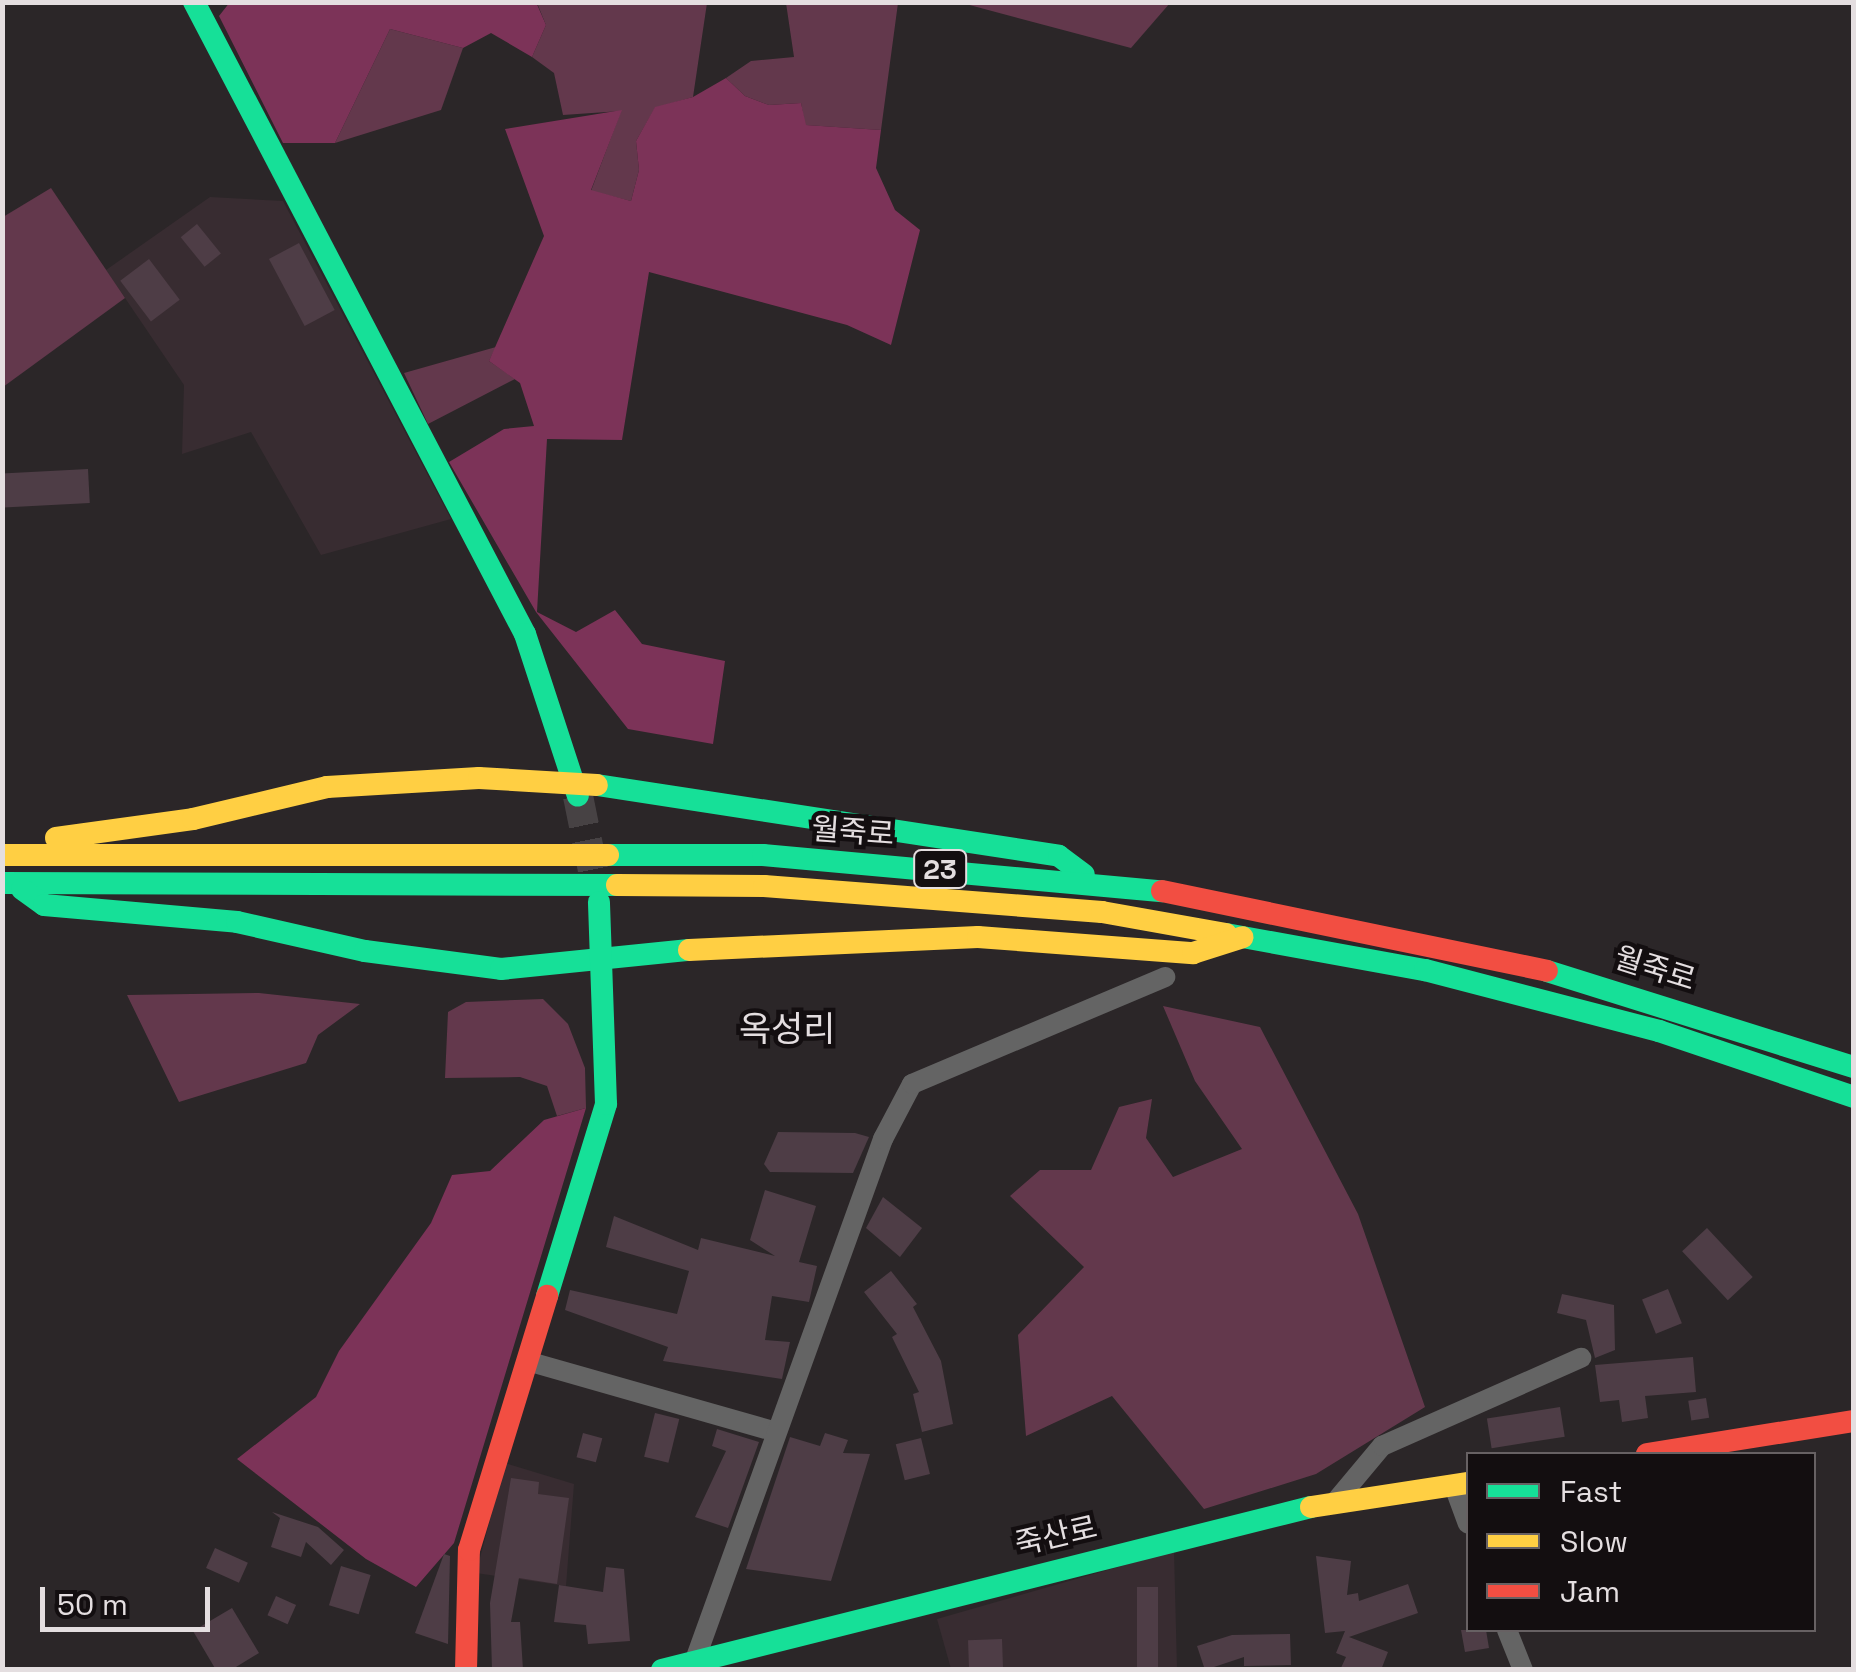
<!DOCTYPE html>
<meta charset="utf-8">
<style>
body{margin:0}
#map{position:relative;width:1856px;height:1672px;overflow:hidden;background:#2b2628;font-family:"Space Grotesk","Noto Sans KR",sans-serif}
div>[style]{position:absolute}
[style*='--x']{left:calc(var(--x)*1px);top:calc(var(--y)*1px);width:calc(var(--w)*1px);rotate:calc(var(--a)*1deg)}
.built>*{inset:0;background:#382c31}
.green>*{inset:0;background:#63384c}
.forest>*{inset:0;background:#7c3358}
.building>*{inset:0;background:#4e3d46;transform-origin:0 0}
.secondary-tunnel>*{height:30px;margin-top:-15px;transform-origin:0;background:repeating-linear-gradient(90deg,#474244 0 30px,transparent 0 45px)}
.street>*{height:20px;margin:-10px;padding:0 10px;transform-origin:10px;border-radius:10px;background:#646464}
.fast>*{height:22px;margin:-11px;padding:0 11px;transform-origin:11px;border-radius:11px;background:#16e098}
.slow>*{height:22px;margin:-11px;padding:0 11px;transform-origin:11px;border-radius:11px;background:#ffcf43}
.jam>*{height:22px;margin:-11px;padding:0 11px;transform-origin:11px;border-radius:11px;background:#f24e42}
span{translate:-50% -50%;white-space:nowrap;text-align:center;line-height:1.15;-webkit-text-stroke:9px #130e10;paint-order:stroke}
.shield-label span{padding:2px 8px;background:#130e10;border:2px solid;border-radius:8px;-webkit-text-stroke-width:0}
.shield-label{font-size:28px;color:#e4dee0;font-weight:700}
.street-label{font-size:30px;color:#e4dee0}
.quarter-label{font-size:35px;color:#e4dee0}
.frame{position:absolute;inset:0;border:5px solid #e4dee0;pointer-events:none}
.legend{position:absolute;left:1466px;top:1452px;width:350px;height:180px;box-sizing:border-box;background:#130e10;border:2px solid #676163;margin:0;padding:12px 18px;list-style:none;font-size:30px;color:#e4dee0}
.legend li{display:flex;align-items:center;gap:20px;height:50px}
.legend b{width:50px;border:2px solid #676163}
.scale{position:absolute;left:40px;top:1587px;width:170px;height:45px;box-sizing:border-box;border:5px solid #e4dee0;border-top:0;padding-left:12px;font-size:30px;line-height:35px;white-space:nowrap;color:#e4dee0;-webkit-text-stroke:8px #130e10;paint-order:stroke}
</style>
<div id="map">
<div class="built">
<i style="clip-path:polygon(210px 197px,283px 201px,451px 519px,321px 555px,251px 432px,182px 454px,184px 385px,106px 270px)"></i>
<i style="clip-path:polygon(505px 1463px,574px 1484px,566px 1586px,476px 1573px)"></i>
<i style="clip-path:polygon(1174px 1551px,1177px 1669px,951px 1669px,937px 1619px)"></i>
</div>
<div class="green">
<i style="clip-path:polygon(537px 3px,707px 3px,693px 97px,655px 108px,636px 141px,639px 170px,631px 201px,591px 191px,621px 111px,563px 115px,554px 73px,532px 57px,546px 25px)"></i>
<i style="clip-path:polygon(786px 3px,898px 3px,881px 130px,805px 125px,801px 103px,769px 105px,745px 96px,726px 78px,751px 61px,794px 57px)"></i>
<i style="clip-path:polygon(962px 3px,1170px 3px,1131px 48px)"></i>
<i style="clip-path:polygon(390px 29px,463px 48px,441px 110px,335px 143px)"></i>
<i style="clip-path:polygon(51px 188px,125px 298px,3px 387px,3px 217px)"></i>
<i style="clip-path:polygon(496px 347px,489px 361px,515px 379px,428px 424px,404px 373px)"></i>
<i style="clip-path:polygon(259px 993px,360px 1004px,318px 1035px,306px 1063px,179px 1102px,127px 995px)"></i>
<i style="clip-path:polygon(543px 999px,568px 1024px,585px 1068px,586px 1108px,557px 1116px,547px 1086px,520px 1077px,445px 1078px,448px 1012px,466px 1002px)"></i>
<i style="clip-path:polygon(1163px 1006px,1260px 1027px,1358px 1214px,1425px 1407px,1316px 1474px,1204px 1509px,1112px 1396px,1026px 1436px,1018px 1335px,1084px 1267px,1010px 1196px,1040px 1170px,1091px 1170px,1119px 1107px,1152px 1099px,1146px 1138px,1173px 1177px,1242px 1149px,1195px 1081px)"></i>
</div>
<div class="forest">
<i style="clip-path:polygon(230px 2px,536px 2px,546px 25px,532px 57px,491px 33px,463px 48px,390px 29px,335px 143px,283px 143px,219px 16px)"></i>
<i style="clip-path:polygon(726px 78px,745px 96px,769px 105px,801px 103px,806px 125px,881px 130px,876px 168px,895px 210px,920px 230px,891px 345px,847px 325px,649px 272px,622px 440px,547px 439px,537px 612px,576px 632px,615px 610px,642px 644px,725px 661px,713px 744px,628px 729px,536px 612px,449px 462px,504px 429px,534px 426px,520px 383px,489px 361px,544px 236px,505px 129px,622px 110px,591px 190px,631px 201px,639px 170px,636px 141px,655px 107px,693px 97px)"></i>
<i style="clip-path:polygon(586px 1108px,454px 1543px,416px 1587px,366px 1559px,237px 1459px,316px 1397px,339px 1351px,431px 1223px,452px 1175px,490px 1171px,544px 1120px)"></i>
</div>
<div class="building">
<i style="left:197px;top:224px;width:38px;height:21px;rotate:51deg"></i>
<i style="left:299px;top:243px;width:76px;height:34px;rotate:62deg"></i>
<i style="left:149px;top:259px;width:51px;height:36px;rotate:53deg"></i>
<i style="left:88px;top:469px;width:34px;height:86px;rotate:87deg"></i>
<i style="clip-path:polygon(778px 1132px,855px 1133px,869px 1137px,853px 1173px,770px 1172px,764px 1164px)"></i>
<i style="clip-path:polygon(765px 1190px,816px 1206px,799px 1262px,817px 1266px,809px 1302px,772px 1296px,765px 1340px,790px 1342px,782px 1379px,663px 1361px,668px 1347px,565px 1310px,570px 1290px,677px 1314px,689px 1271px,606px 1247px,614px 1216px,698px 1250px,701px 1238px,775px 1256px,750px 1240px)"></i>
<i style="clip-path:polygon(883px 1197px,922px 1228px,900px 1257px,866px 1228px)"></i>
<i style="left:1707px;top:1228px;width:67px;height:34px;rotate:47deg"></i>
<i style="clip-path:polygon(891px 1271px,917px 1304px,913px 1307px,941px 1361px,953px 1424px,922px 1432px,913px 1394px,919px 1392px,892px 1337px,897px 1334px,864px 1292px)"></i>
<i style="left:1668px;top:1289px;width:37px;height:28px;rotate:68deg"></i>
<i style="clip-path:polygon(1562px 1294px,1614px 1305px,1615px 1350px,1595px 1358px,1586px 1320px,1557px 1313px)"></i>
<i style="clip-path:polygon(1693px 1357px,1696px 1392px,1645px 1396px,1648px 1418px,1622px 1422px,1619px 1400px,1600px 1402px,1595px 1365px)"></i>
<i style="left:1706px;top:1398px;width:20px;height:18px;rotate:81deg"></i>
<i style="left:1560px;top:1407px;width:30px;height:74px;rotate:81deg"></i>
<i style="left:655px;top:1413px;width:25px;height:45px;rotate:14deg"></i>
<i style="clip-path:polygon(717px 1429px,759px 1442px,728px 1528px,695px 1517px,726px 1451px,712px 1446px)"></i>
<i style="left:583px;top:1433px;width:20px;height:25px;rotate:15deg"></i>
<i style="clip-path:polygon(825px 1433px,848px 1440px,843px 1453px,870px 1454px,831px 1581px,746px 1569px,790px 1437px,820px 1446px)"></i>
<i style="left:921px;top:1438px;width:37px;height:26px;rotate:76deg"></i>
<i style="clip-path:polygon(511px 1478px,539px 1482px,538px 1494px,569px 1498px,557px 1584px,519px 1578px,511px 1622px,520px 1622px,523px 1670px,492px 1670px,490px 1603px)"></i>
<i style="clip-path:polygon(272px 1512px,318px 1527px,344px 1550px,331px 1565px,306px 1542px,301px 1557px,271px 1547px,280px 1518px)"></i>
<i style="left:215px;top:1548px;width:36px;height:22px;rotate:24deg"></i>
<i style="clip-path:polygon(444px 1554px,450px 1556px,448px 1644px,415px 1633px)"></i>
<i style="clip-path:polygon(1316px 1556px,1351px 1561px,1347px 1595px,1358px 1593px,1359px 1601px,1408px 1584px,1418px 1613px,1349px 1637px,1388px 1652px,1381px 1670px,1340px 1670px,1346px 1657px,1336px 1653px,1345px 1631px,1325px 1633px)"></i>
<i style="left:341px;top:1566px;width:31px;height:41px;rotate:17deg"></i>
<i style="clip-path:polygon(606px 1567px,624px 1569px,630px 1641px,588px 1644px,586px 1625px,554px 1622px,559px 1585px,603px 1592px)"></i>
<i style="left:1137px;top:1587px;width:21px;height:83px"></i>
<i style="left:276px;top:1596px;width:22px;height:21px;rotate:24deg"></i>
<i style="clip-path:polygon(232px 1608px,259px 1653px,231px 1670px,216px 1670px,193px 1631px)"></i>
<i style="clip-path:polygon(1461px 1630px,1486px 1630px,1489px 1648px,1465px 1652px)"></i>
<i style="clip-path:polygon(1290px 1634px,1291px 1665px,1244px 1666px,1244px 1657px,1205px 1670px,1197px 1646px,1232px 1635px)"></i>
<i style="left:1002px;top:1639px;width:31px;height:34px;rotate:88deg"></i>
</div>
<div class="secondary-tunnel">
<i style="--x:578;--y:796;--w:86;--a:78.6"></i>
</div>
<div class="street">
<i style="--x:527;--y:1361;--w:259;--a:15.9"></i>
<i style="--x:1454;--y:1486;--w:40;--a:69.8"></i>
<i style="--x:1336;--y:1501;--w:72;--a:-50.1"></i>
<i style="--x:1382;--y:1446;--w:218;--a:-23.9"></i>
<i style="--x:1507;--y:1630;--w:43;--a:68.2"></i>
<i style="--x:695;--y:1660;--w:554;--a:-70.16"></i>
<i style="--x:883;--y:1139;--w:62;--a:-62.2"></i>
<i style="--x:912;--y:1084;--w:275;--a:-22.9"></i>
</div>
<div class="fast">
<i style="--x:194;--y:2;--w:713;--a:62.36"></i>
<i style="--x:525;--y:634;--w:170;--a:71.9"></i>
<i style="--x:597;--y:785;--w:467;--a:8.7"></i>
<i style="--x:1059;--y:856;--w:31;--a:37"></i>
<i style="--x:608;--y:855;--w:155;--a:0"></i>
<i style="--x:763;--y:855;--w:401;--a:5.2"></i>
<i style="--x:2;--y:883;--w:615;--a:0.19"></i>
<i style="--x:22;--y:889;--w:27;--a:36"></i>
<i style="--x:44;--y:905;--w:194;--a:5"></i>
<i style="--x:237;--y:922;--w:131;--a:12.8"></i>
<i style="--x:365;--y:951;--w:137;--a:7.5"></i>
<i style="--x:501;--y:969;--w:189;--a:-5.8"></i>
<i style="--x:1226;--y:934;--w:202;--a:10.3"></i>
<i style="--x:1425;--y:970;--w:242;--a:14.6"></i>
<i style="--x:1659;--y:1031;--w:206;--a:18.7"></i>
<i style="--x:1547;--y:971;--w:322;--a:17.4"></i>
<i style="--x:547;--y:1296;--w:201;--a:-72.9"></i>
<i style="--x:606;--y:1104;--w:202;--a:-92"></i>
<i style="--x:662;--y:1670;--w:669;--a:-14.1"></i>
</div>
<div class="slow">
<i style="--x:56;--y:838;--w:138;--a:-7.9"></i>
<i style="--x:193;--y:819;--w:138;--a:-13.4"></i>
<i style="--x:327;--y:787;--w:152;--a:-3.4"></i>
<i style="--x:479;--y:778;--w:118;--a:3.4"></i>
<i style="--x:2;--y:855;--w:606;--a:0"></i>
<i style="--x:617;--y:885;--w:147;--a:0.4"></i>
<i style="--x:764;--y:886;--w:339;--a:4.4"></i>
<i style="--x:1102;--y:912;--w:126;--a:10.1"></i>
<i style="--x:689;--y:950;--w:289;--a:-2.6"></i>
<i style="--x:978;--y:937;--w:216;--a:4.3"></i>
<i style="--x:1193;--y:953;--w:52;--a:-17.7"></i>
<i style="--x:1311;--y:1507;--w:159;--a:-8.7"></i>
</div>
<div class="jam">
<i style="--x:1162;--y:891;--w:393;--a:11.7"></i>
<i style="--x:1647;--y:1454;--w:210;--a:-9.1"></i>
<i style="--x:466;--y:1670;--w:120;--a:-88.6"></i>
<i style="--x:469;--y:1550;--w:266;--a:-72.9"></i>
</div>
<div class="shield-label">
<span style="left:940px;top:869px">23</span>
</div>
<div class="street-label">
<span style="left:853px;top:832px;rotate:4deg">월죽로</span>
<span style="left:1655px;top:969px;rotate:17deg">월죽로</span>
<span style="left:1056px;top:1536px;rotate:-13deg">죽산로</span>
</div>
<div class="quarter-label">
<span style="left:787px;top:1029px">옥성리</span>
</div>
<div class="frame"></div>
<ul class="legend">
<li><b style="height:12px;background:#16e098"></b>Fast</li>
<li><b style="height:12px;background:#ffcf43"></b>Slow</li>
<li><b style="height:12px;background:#f24e42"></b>Jam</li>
</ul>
<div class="scale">50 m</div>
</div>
